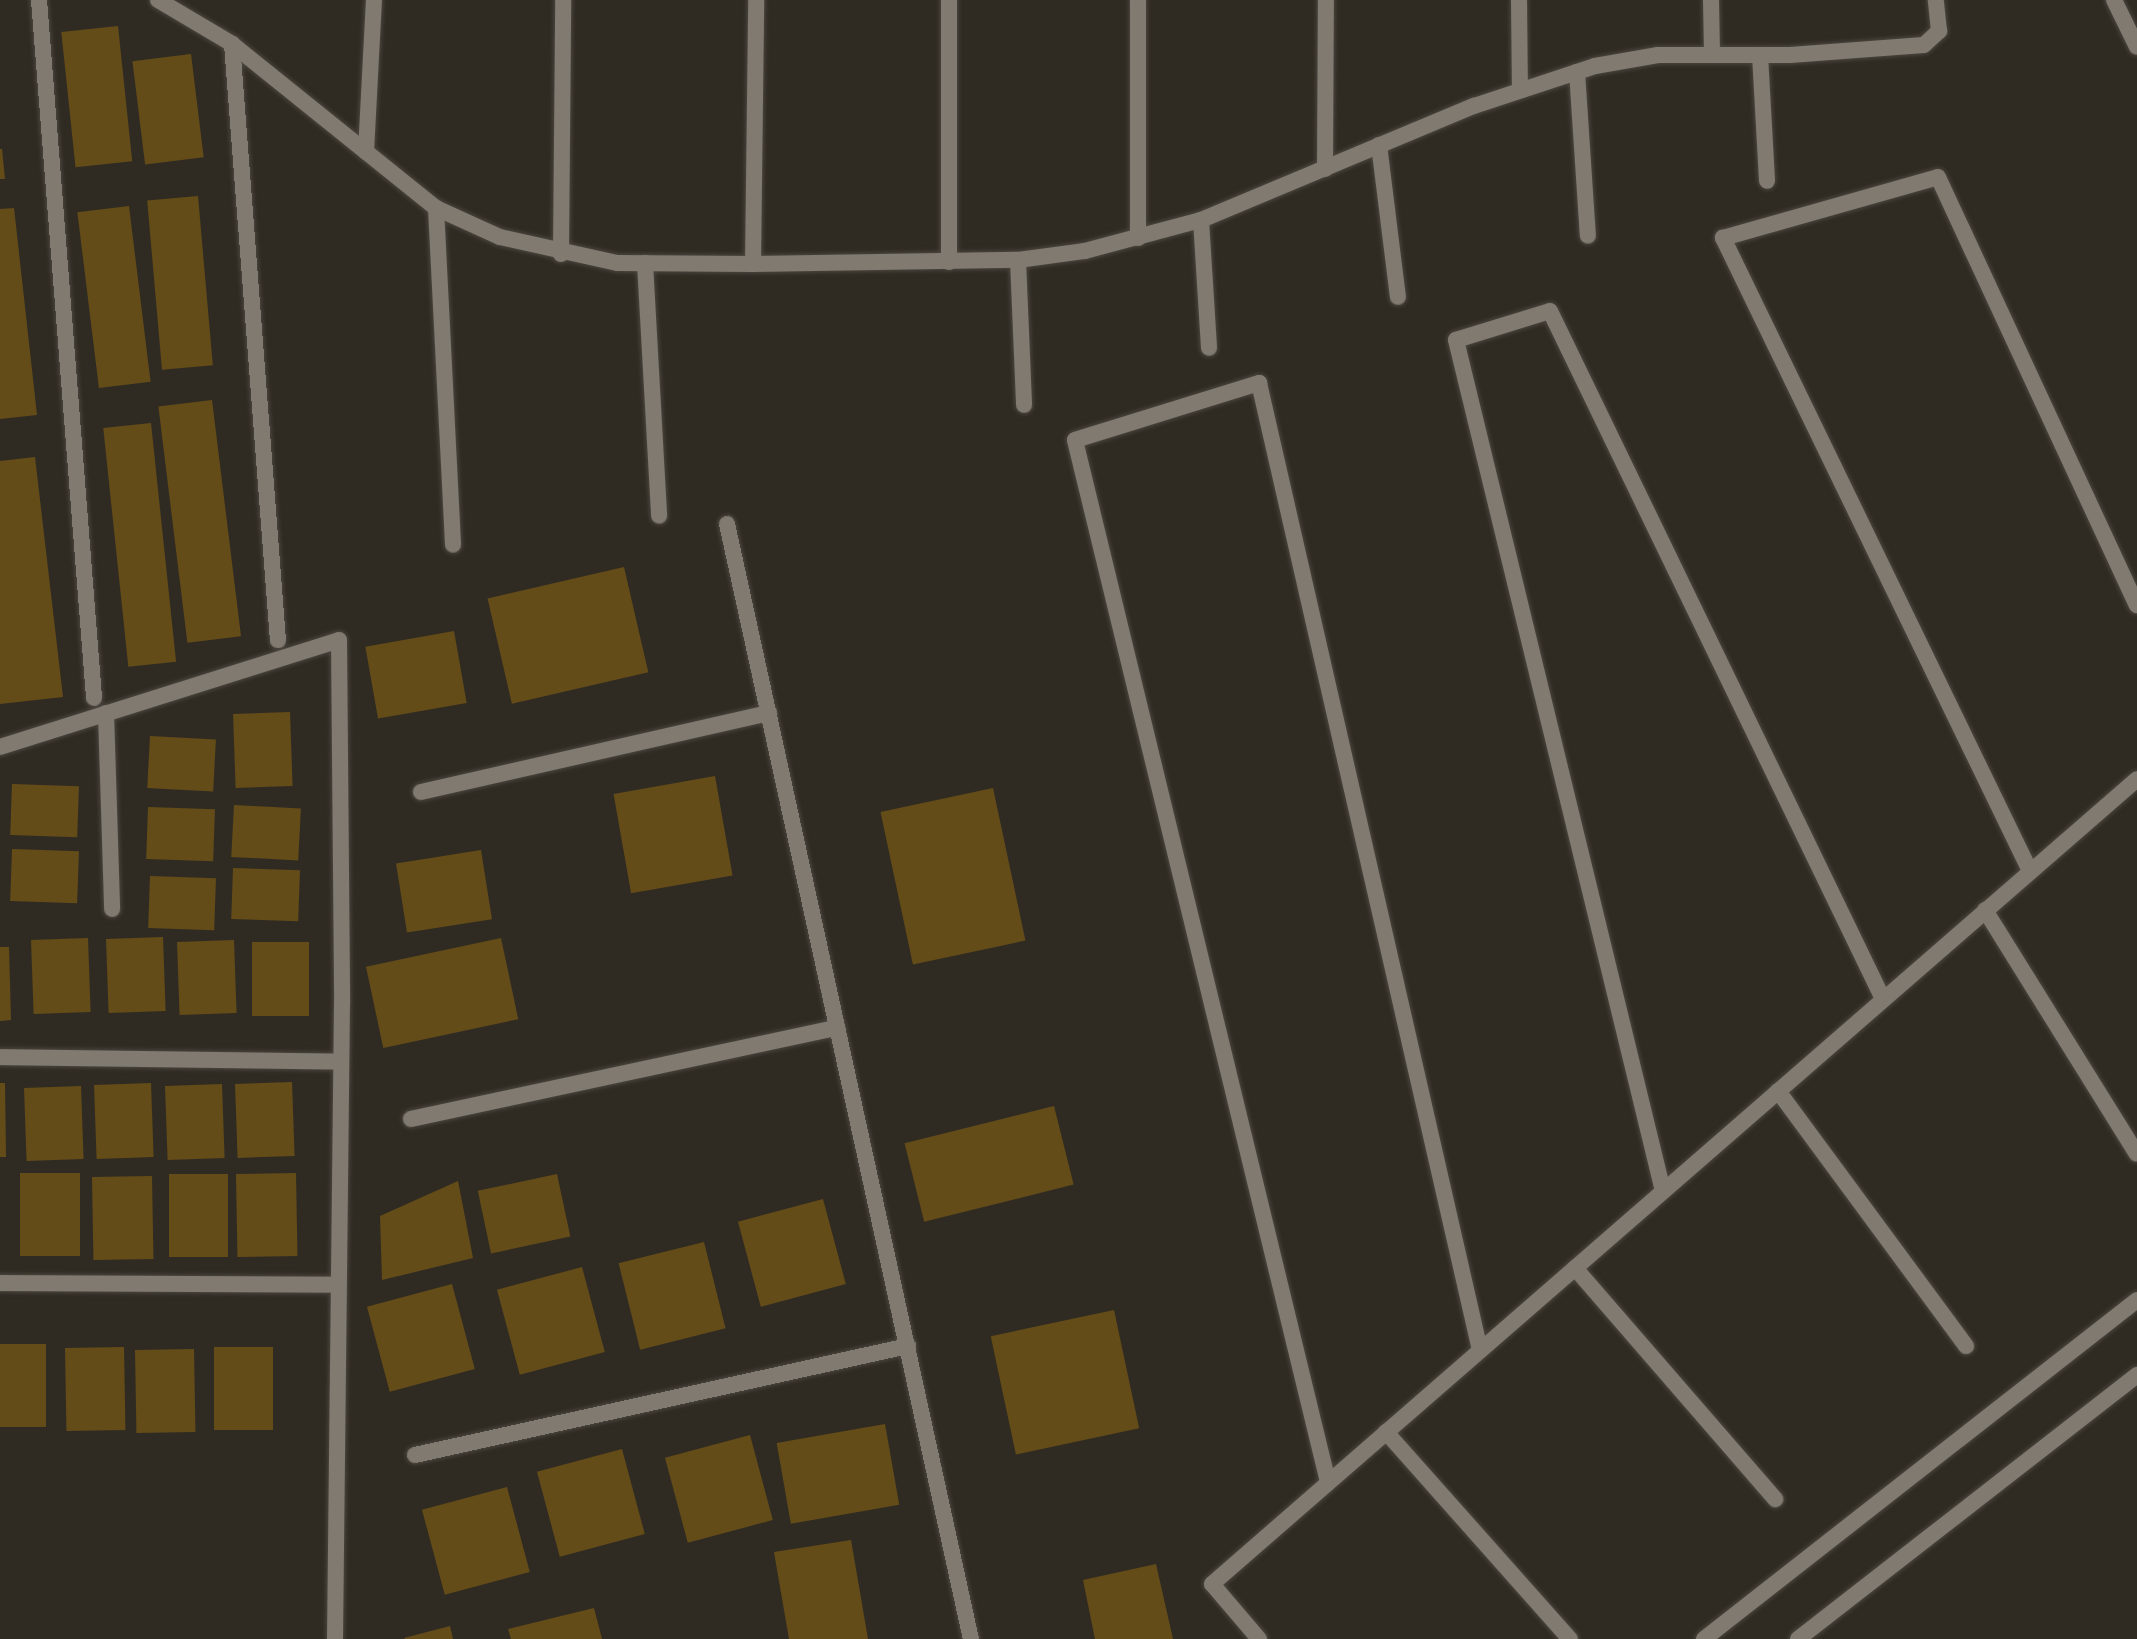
<!DOCTYPE html>
<style>
body{margin:0}
#map{position:relative;width:2137px;height:1639px;overflow:hidden;background:#302b22;font-family:"Public Sans",sans-serif}
div>[style]{position:absolute}
[style*='--x']{left:calc(var(--x)*1px);top:calc(var(--y)*1px);width:calc(var(--w)*1px);rotate:calc(var(--a)*1deg)}
.building>*{inset:0;background:#644c19;transform-origin:0 0}
.roads{filter:drop-shadow(0 0 2px #4a463f) drop-shadow(0 0 2px #4a463f)}
.minor>*{height:16px;margin:-8px;padding:0 8px;transform-origin:8px;border-radius:8px;background:#807a70}
span{translate:-50% -50%;white-space:nowrap;text-align:center;line-height:1.15;-webkit-text-stroke:6px #302b22;paint-order:stroke}
</style>
<div id="map">
<div class="building">
<i style="left:118px;top:26px;width:136px;height:57px;rotate:84deg"></i>
<i style="left:191px;top:54px;width:104px;height:59px;rotate:83deg"></i>
<i style="clip-path:polygon(0 149px,2px 149px,5px 179px,0 179px)"></i>
<i style="left:198px;top:196px;width:170px;height:51px;rotate:85deg"></i>
<i style="left:129px;top:206px;width:177px;height:52px;rotate:83deg"></i>
<i style="clip-path:polygon(14px 208px,37px 415px,0 419px,0 209px)"></i>
<i style="left:212px;top:400px;width:238px;height:54px;rotate:83deg"></i>
<i style="left:151px;top:423px;width:240px;height:48px;rotate:84deg"></i>
<i style="clip-path:polygon(35px 457px,63px 697px,0 704px,0 461px)"></i>
<i style="left:624px;top:567px;width:108px;height:140px;rotate:77deg"></i>
<i style="left:454px;top:631px;width:73px;height:90px;rotate:80deg"></i>
<i style="left:290px;top:712px;width:74px;height:57px;rotate:88deg"></i>
<i style="left:150px;top:736px;width:66px;height:52px;rotate:3deg"></i>
<i style="left:715px;top:776px;width:101px;height:103px;rotate:80deg"></i>
<i style="left:12px;top:784px;width:67px;height:51px;rotate:2deg"></i>
<i style="left:993px;top:788px;width:156px;height:115px;rotate:78deg"></i>
<i style="left:234px;top:805px;width:67px;height:52px;rotate:3deg"></i>
<i style="left:148px;top:807px;width:67px;height:52px;rotate:2deg"></i>
<i style="left:12px;top:849px;width:67px;height:52px;rotate:2deg"></i>
<i style="left:481px;top:850px;width:70px;height:86px;rotate:81deg"></i>
<i style="left:233px;top:868px;width:67px;height:51px;rotate:2deg"></i>
<i style="left:150px;top:876px;width:66px;height:52px;rotate:2deg"></i>
<i style="left:163px;top:937px;width:74px;height:57px;rotate:88deg"></i>
<i style="left:88px;top:938px;width:74px;height:57px;rotate:88deg"></i>
<i style="left:501px;top:938px;width:83px;height:138px;rotate:78deg"></i>
<i style="left:234px;top:940px;width:73px;height:57px;rotate:88deg"></i>
<i style="left:252px;top:942px;width:57px;height:74px"></i>
<i style="clip-path:polygon(0 947px,9px 947px,11px 1020px,0 1021px)"></i>
<i style="left:292px;top:1082px;width:74px;height:57px;rotate:88deg"></i>
<i style="clip-path:polygon(0 1083px,5px 1083px,6px 1157px,0 1157px)"></i>
<i style="left:151px;top:1083px;width:74px;height:57px;rotate:88deg"></i>
<i style="left:222px;top:1084px;width:74px;height:57px;rotate:88deg"></i>
<i style="left:81px;top:1086px;width:73px;height:57px;rotate:88deg"></i>
<i style="left:1054px;top:1106px;width:81px;height:154px;rotate:76deg"></i>
<i style="left:20px;top:1173px;width:60px;height:83px"></i>
<i style="left:296px;top:1173px;width:83px;height:60px;rotate:89deg"></i>
<i style="left:169px;top:1174px;width:59px;height:83px"></i>
<i style="left:557px;top:1174px;width:64px;height:81px;rotate:78deg"></i>
<i style="left:152px;top:1176px;width:83px;height:60px;rotate:89deg"></i>
<i style="clip-path:polygon(458px 1181px,473px 1258px,382px 1280px,380px 1216px)"></i>
<i style="left:823px;top:1199px;width:88px;height:88px;rotate:75deg"></i>
<i style="left:704px;top:1242px;width:89px;height:88px;rotate:76deg"></i>
<i style="left:582px;top:1267px;width:88px;height:88px;rotate:75deg"></i>
<i style="left:452px;top:1284px;width:88px;height:88px;rotate:75deg"></i>
<i style="left:1114px;top:1310px;width:121px;height:126px;rotate:78deg"></i>
<i style="left:0;top:1344px;width:46px;height:83px"></i>
<i style="left:124px;top:1347px;width:83px;height:59px;rotate:89deg"></i>
<i style="left:214px;top:1347px;width:59px;height:83px"></i>
<i style="left:194px;top:1349px;width:83px;height:59px;rotate:89deg"></i>
<i style="left:885px;top:1424px;width:82px;height:110px;rotate:80deg"></i>
<i style="left:750px;top:1435px;width:88px;height:88px;rotate:75deg"></i>
<i style="left:622px;top:1449px;width:88px;height:88px;rotate:75deg"></i>
<i style="left:507px;top:1487px;width:88px;height:88px;rotate:75deg"></i>
<i style="clip-path:polygon(851px 1540px,868px 1639px,789px 1639px,774px 1552px)"></i>
<i style="clip-path:polygon(1156px 1564px,1173px 1639px,1095px 1639px,1083px 1580px)"></i>
<i style="clip-path:polygon(594px 1608px,602px 1639px,511px 1639px,508px 1629px)"></i>
<i style="clip-path:polygon(450px 1626px,453px 1639px,405px 1639px,404px 1638px)"></i>
</div>
<div class="roads">
<div class="minor">
<i style="--x:39;--y:0;--w:700;--a:85.49"></i>
<i style="--x:158;--y:0;--w:86;--a:30.7"></i>
<i style="--x:232;--y:44;--w:262;--a:38.8"></i>
<i style="--x:436;--y:208;--w:70;--a:24.4"></i>
<i style="--x:500;--y:237;--w:120;--a:12.5"></i>
<i style="--x:617;--y:263;--w:136;--a:0.4"></i>
<i style="--x:753;--y:264;--w:265;--a:-0.9"></i>
<i style="--x:1018;--y:260;--w:68;--a:-7.7"></i>
<i style="--x:1085;--y:251;--w:120;--a:-15"></i>
<i style="--x:1201;--y:220;--w:296;--a:-22.7"></i>
<i style="--x:1474;--y:106;--w:127;--a:-18.3"></i>
<i style="--x:1595;--y:66;--w:64;--a:-9.9"></i>
<i style="--x:1658;--y:55;--w:132;--a:0"></i>
<i style="--x:1790;--y:55;--w:134;--a:-4.3"></i>
<i style="--x:1924;--y:45;--w:21;--a:-43"></i>
<i style="--x:1939;--y:31;--w:31;--a:-96"></i>
<i style="--x:949;--y:0;--w:262;--a:90"></i>
<i style="--x:1138;--y:0;--w:238;--a:90"></i>
<i style="--x:1519;--y:0;--w:90;--a:89.4"></i>
<i style="--x:1711;--y:0;--w:53;--a:88.9"></i>
<i style="--x:2114;--y:0;--w:52;--a:63.9"></i>
<i style="--x:232;--y:44;--w:598;--a:85.59"></i>
<i style="--x:1760;--y:55;--w:126;--a:86.8"></i>
<i style="--x:1577;--y:72;--w:164;--a:86.2"></i>
<i style="--x:1379;--y:145;--w:153;--a:82.9"></i>
<i style="--x:366;--y:152;--w:152;--a:-87"></i>
<i style="--x:1325;--y:169;--w:169;--a:-89.7"></i>
<i style="--x:436;--y:208;--w:337;--a:87.1"></i>
<i style="--x:1201;--y:220;--w:128;--a:86.4"></i>
<i style="--x:561;--y:254;--w:254;--a:-89.5"></i>
<i style="--x:1018;--y:260;--w:145;--a:87.6"></i>
<i style="--x:645;--y:263;--w:253;--a:86.8"></i>
<i style="--x:753;--y:264;--w:264;--a:-89.3"></i>
<i style="--x:727;--y:524;--w:1141;--a:77.66"></i>
<i style="--x:106;--y:713;--w:196;--a:88.2"></i>
<i style="--x:0;--y:747;--w:355;--a:-17.5"></i>
<i style="--x:339;--y:640;--w:363;--a:89.5"></i>
<i style="--x:342;--y:1003;--w:636;--a:90.63"></i>
<i style="--x:421;--y:792;--w:357;--a:-12.8"></i>
<i style="--x:2030;--y:871;--w:704;--a:-115.87"></i>
<i style="--x:1723;--y:238;--w:223;--a:-15.8"></i>
<i style="--x:1938;--y:177;--w:472;--a:65.1"></i>
<i style="--x:1985;--y:910;--w:287;--a:58.1"></i>
<i style="--x:0;--y:1057;--w:341;--a:0.8"></i>
<i style="--x:1778;--y:1091;--w:317;--a:53.6"></i>
<i style="--x:411;--y:1119;--w:436;--a:-12.1"></i>
<i style="--x:1663;--y:1191;--w:876;--a:-103.67"></i>
<i style="--x:1456;--y:340;--w:98;--a:-17.1"></i>
<i style="--x:1550;--y:311;--w:764;--a:64.17"></i>
<i style="--x:1575;--y:1268;--w:306;--a:49.1"></i>
<i style="--x:0;--y:1283;--w:336;--a:0.3"></i>
<i style="--x:1386;--y:1432;--w:277;--a:48.4"></i>
<i style="--x:415;--y:1455;--w:505;--a:-12.47"></i>
<i style="--x:1328;--y:1482;--w:1072;--a:-103.65"></i>
<i style="--x:1075;--y:440;--w:193;--a:-17.2"></i>
<i style="--x:1259;--y:383;--w:992;--a:77.13"></i>
<i style="--x:1259;--y:1639;--w:72;--a:-130.5"></i>
<i style="--x:1212;--y:1584;--w:1226;--a:-41.03"></i>
<i style="--x:1704;--y:1639;--w:550;--a:-38.06"></i>
<i style="--x:1798;--y:1639;--w:430;--a:-37.9"></i>
</div>
</div>
</div>
